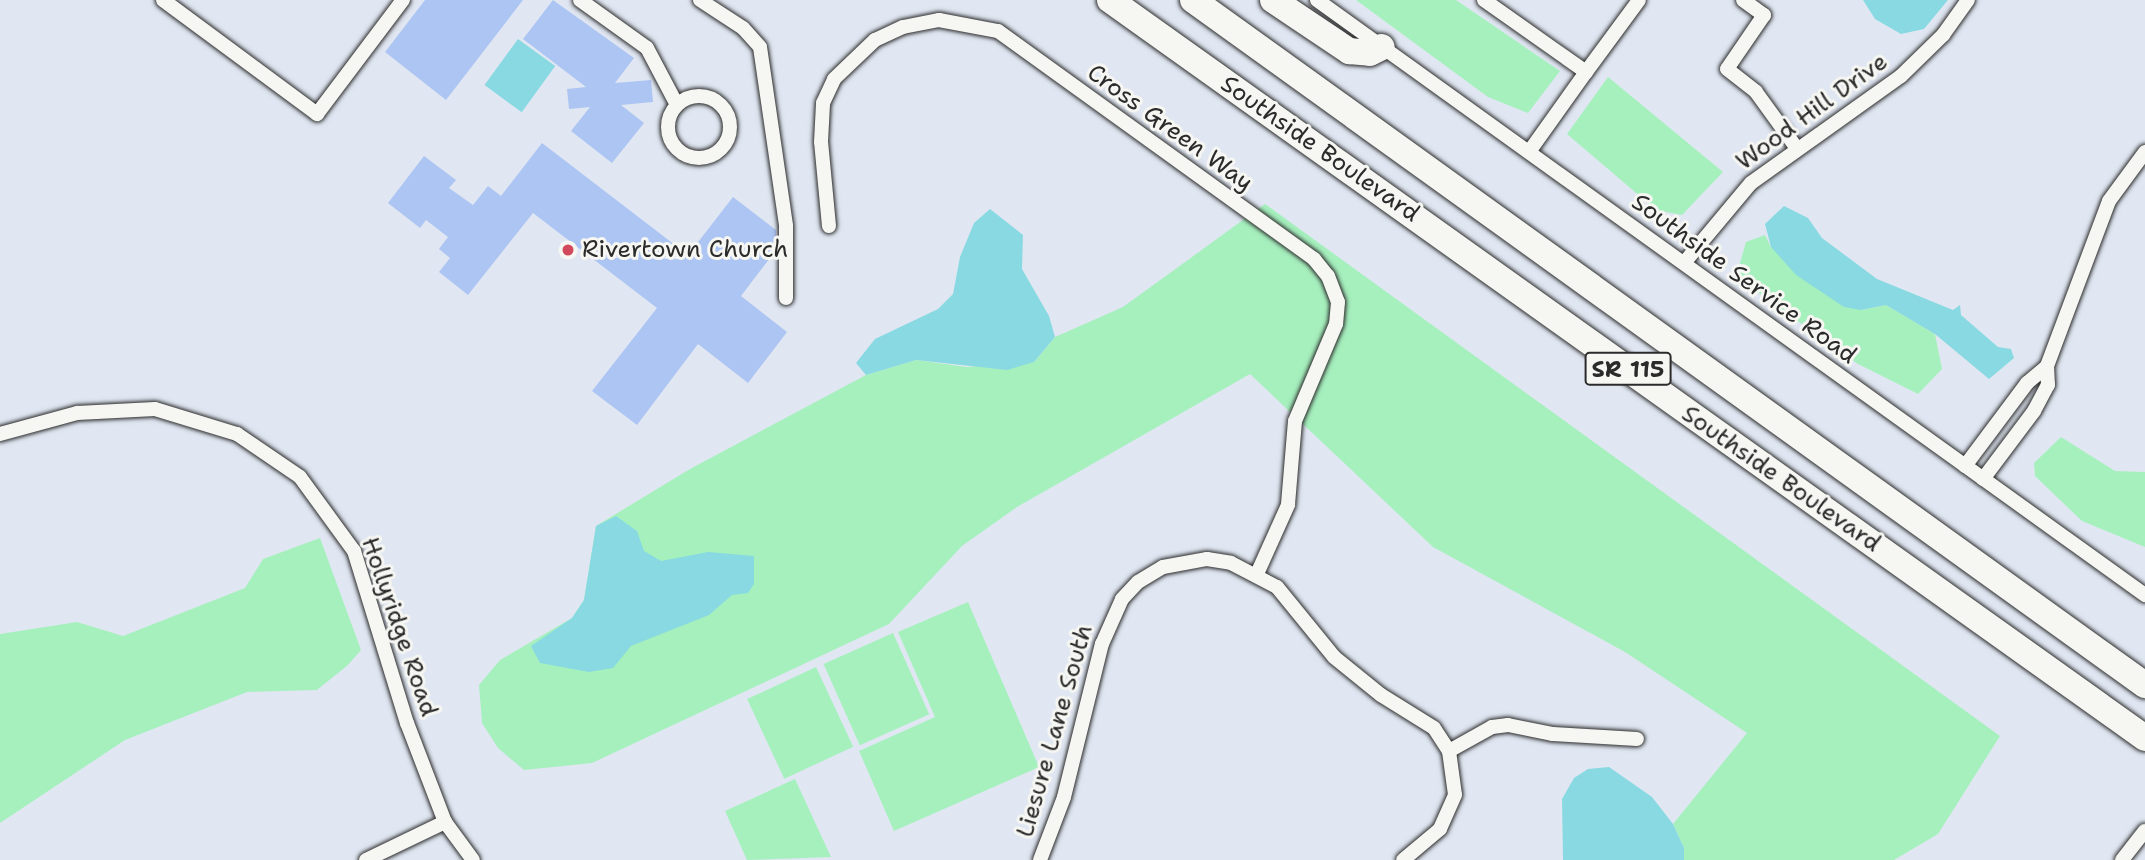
<!DOCTYPE html>
<style>
body{margin:0}
#map{position:relative;width:2145px;height:860px;overflow:hidden;background:#e0e7f2;font-family:"Shantell Sans",sans-serif}
div>[style]{position:absolute}
[style*='--x']{left:calc(var(--x)*1px);top:calc(var(--y)*1px);width:calc(var(--w)*1px);rotate:calc(var(--a)*1deg)}
.green>*{inset:0;background:#a6f0be;transform-origin:0 0}
.water>*{inset:0;background:#88d9e2;transform-origin:0 0}
.building>*{inset:0;background:#adc5f3}
.roads{filter:drop-shadow(0 0 2px #2b2b2b) drop-shadow(0 0 2px #2b2b2b)}
.street>*{height:14px;margin:-7px;padding:0 7px;transform-origin:7px;border-radius:7px;background:#f6f6f2}
.street>.ring{margin:-7px;padding:0;box-sizing:content-box;background:none;border:14px solid #f6f6f2;border-radius:50%}
.highway>*{height:26px;margin:-13px;padding:0 13px;transform-origin:13px;border-radius:13px;background:#f6f6f2}
.dots>*{width:19px;height:19px;translate:-50% -50%;box-sizing:border-box;border:4px solid #f6f6f2;border-radius:50%}
span{translate:-50% -50%;white-space:nowrap;text-align:center;line-height:1.15;-webkit-text-stroke:6px #f6f6f2;paint-order:stroke}
.shield-label span{padding:2px 5px;background:#f6f6f2;border:2px solid;border-radius:5px;-webkit-text-stroke-width:0}
.shield-label{font-size:23px;color:#2b2b2b;font-weight:700}
.street-label{font-size:24px;color:#2b2b2b}
.poi-label{font-size:24px;color:#2b2b2b}
.left{translate:0 -50%;text-align:left}
</style>
<div id="map">
<div class="green">
<i style="clip-path:polygon(1356px 0,1456px 0,1560px 71px,1528px 113px,1488px 97px)"></i>
<i style="clip-path:polygon(1608px 77px,1723px 172px,1682px 215px,1656px 210px,1567px 134px)"></i>
<i style="clip-path:polygon(1265px 204px,2000px 736px,1938px 834px,1894px 860px,1684px 860px,1684px 848px,1673px 824px,1747px 733px,1625px 652px,1433px 547px,1250px 374px,1017px 507px,962px 546px,889px 624px,592px 763px,524px 770px,498px 748px,482px 723px,479px 685px,500px 660px,572px 618px,584px 600px,596px 526px,690px 469px,866px 375px,916px 360px,967px 367px,1034px 362px,1055px 337px,1123px 307px)"></i>
<i style="clip-path:polygon(1765px 235px,1771px 247px,1861px 310px,1886px 305px,1935px 334px,1942px 369px,1918px 394px,1858px 364px,1736px 277px,1746px 242px)"></i>
<i style="clip-path:polygon(2061px 437px,2115px 471px,2145px 472px,2145px 547px,2082px 521px,2035px 476px,2034px 463px)"></i>
<i style="clip-path:polygon(320px 538px,361px 650px,348px 665px,317px 690px,247px 692px,125px 740px,0 823px,0 634px,77px 622px,123px 636px,245px 588px,263px 559px)"></i>
<i style="clip-path:polygon(968px 602px,1039px 767px,894px 831px,859px 751px,935px 717px,898px 632px)"></i>
<i style="left:893px;top:633px;width:89px;height:76px;rotate:66deg"></i>
<i style="left:816px;top:667px;width:88px;height:76px;rotate:65deg"></i>
<i style="clip-path:polygon(795px 779px,831px 857px,747px 860px,725px 811px)"></i>
</div>
<div class="water">
<i style="clip-path:polygon(1863px 0,1948px 0,1924px 29px,1901px 34px,1875px 19px)"></i>
<i style="left:518px;top:39px;width:46px;height:57px;rotate:36deg"></i>
<i style="clip-path:polygon(1784px 206px,1808px 218px,1822px 238px,1877px 279px,1953px 310px,1960px 305px,1961px 315px,1998px 347px,2011px 349px,2014px 358px,1989px 379px,1935px 334px,1886px 305px,1861px 310px,1844px 307px,1796px 275px,1771px 247px,1765px 224px)"></i>
<i style="clip-path:polygon(990px 209px,1023px 235px,1022px 269px,1049px 316px,1055px 337px,1034px 362px,1007px 370px,916px 360px,866px 375px,856px 363px,875px 339px,938px 309px,953px 294px,960px 257px,974px 223px)"></i>
<i style="clip-path:polygon(616px 516px,637px 531px,644px 551px,661px 561px,708px 552px,754px 556px,754px 584px,748px 593px,732px 595px,709px 615px,631px 646px,613px 668px,589px 672px,540px 663px,531px 646px,572px 618px,584px 600px,596px 526px)"></i>
<i style="clip-path:polygon(1609px 767px,1652px 797px,1673px 824px,1684px 848px,1684px 860px,1563px 860px,1562px 799px,1574px 778px,1588px 769px)"></i>
</div>
<div class="building">
<i style="clip-path:polygon(425px 0,523px 0,446px 100px,385px 52px)"></i>
<i style="clip-path:polygon(553px 0,634px 58px,615px 83px,651px 80px,653px 102px,621px 105px,644px 123px,612px 163px,571px 131px,590px 107px,569px 109px,567px 89px,586px 87px,523px 39px)"></i>
<i style="clip-path:polygon(542px 143px,688px 255px,733px 197px,776px 230px,776px 250px,741px 296px,787px 332px,748px 383px,698px 344px,637px 425px,592px 391px,657px 308px,533px 213px,468px 295px,439px 272px,450px 258px,439px 249px,448px 237px,426px 220px,420px 228px,388px 203px,424px 156px,456px 180px,449px 188px,473px 205px,488px 186px,501px 196px)"></i>
</div>
<div class="roads">
<div class="street">
<i style="--x:163;--y:0;--w:192;--a:36.5"></i>
<i style="--x:317;--y:114;--w:143;--a:-53"></i>
<i style="--x:580;--y:0;--w:82;--a:35.6"></i>
<i style="--x:647;--y:48;--w:64;--a:62.2"></i>
<i style="--x:700;--y:0;--w:51;--a:33.1"></i>
<i style="--x:743;--y:28;--w:25;--a:48"></i>
<i style="--x:760;--y:47;--w:181;--a:81.7"></i>
<i style="--x:786;--y:226;--w:72;--a:90"></i>
<i style="--x:1317;--y:0;--w:1020;--a:35.7"></i>
<i style="--x:1484;--y:0;--w:125;--a:35.2"></i>
<i style="--x:1586;--y:72;--w:98;--a:125.5"></i>
<i style="--x:1743;--y:0;--w:26;--a:36"></i>
<i style="--x:1764;--y:15;--w:65;--a:124.4"></i>
<i style="--x:1727;--y:69;--w:37;--a:38"></i>
<i style="--x:1756;--y:92;--w:68;--a:54"></i>
<i style="--x:1586;--y:72;--w:89;--a:-53.6"></i>
<i class="ring" style="left:668px;top:96px;width:48px;height:48px"></i>
<i style="--x:829;--y:226;--w:84;--a:-95.4"></i>
<i style="--x:821;--y:142;--w:39;--a:-87"></i>
<i style="--x:823;--y:103;--w:26;--a:-65"></i>
<i style="--x:834;--y:79;--w:57;--a:-43.6"></i>
<i style="--x:875;--y:40;--w:31;--a:-25"></i>
<i style="--x:903;--y:27;--w:37;--a:-11"></i>
<i style="--x:939;--y:20;--w:60;--a:10.6"></i>
<i style="--x:998;--y:31;--w:390;--a:35.8"></i>
<i style="--x:1314;--y:259;--w:22;--a:51"></i>
<i style="--x:1328;--y:276;--w:28;--a:69"></i>
<i style="--x:1338;--y:302;--w:22;--a:95"></i>
<i style="--x:1336;--y:324;--w:105;--a:112.9"></i>
<i style="--x:1295;--y:421;--w:84;--a:94.8"></i>
<i style="--x:1288;--y:505;--w:76;--a:114.2"></i>
<i style="--x:1684;--y:263;--w:104;--a:-50.1"></i>
<i style="--x:1751;--y:183;--w:184;--a:-35.5"></i>
<i style="--x:1901;--y:76;--w:59;--a:-44.3"></i>
<i style="--x:1943;--y:35;--w:43;--a:-54.5"></i>
<i style="--x:0;--y:434;--w:80;--a:-15.3"></i>
<i style="--x:77;--y:413;--w:78;--a:-2.9"></i>
<i style="--x:155;--y:409;--w:86;--a:17"></i>
<i style="--x:237;--y:434;--w:76;--a:34.3"></i>
<i style="--x:300;--y:477;--w:92;--a:53.9"></i>
<i style="--x:354;--y:551;--w:180;--a:72.9"></i>
<i style="--x:407;--y:723;--w:106;--a:69"></i>
<i style="--x:445;--y:822;--w:47;--a:53.6"></i>
<i style="--x:1965;--y:466;--w:104;--a:-53.2"></i>
<i style="--x:2027;--y:383;--w:26;--a:-40"></i>
<i style="--x:2047;--y:366;--w:176;--a:-69.4"></i>
<i style="--x:2109;--y:201;--w:61;--a:-53.7"></i>
<i style="--x:1983;--y:479;--w:85;--a:-53.1"></i>
<i style="--x:2034;--y:411;--w:30;--a:-62"></i>
<i style="--x:2048;--y:385;--w:19;--a:-93"></i>
<i style="--x:1449;--y:751;--w:49;--a:-29.2"></i>
<i style="--x:1492;--y:727;--w:16;--a:-7"></i>
<i style="--x:1508;--y:725;--w:46;--a:11.3"></i>
<i style="--x:1553;--y:734;--w:84;--a:3.4"></i>
<i style="--x:366;--y:860;--w:88;--a:-25.7"></i>
<i style="--x:1040;--y:860;--w:67;--a:-69.1"></i>
<i style="--x:1064;--y:797;--w:158;--a:-76.1"></i>
<i style="--x:1102;--y:644;--w:49;--a:-66"></i>
<i style="--x:1122;--y:599;--w:23;--a:-47"></i>
<i style="--x:1138;--y:582;--w:29;--a:-31"></i>
<i style="--x:1163;--y:567;--w:45;--a:-10.3"></i>
<i style="--x:1207;--y:559;--w:24;--a:9"></i>
<i style="--x:1231;--y:563;--w:52;--a:27.6"></i>
<i style="--x:1277;--y:587;--w:90;--a:50.8"></i>
<i style="--x:1334;--y:657;--w:60;--a:39"></i>
<i style="--x:1381;--y:695;--w:62;--a:31.9"></i>
<i style="--x:1434;--y:728;--w:27;--a:57"></i>
<i style="--x:1449;--y:751;--w:44;--a:82.2"></i>
<i style="--x:1455;--y:795;--w:37;--a:114"></i>
<i style="--x:1440;--y:829;--w:48;--a:140"></i>
<i style="--x:2122;--y:860;--w:37;--a:-52"></i>
</div>
<div class="highway">
<i style="--x:1110;--y:0;--w:1271;--a:35.49"></i>
<i style="--x:1193;--y:0;--w:1173;--a:35.74"></i>
<i style="--x:1273;--y:0;--w:92;--a:33.9"></i>
<i style="--x:1349;--y:51;--w:21;--a:5"></i>
<i style="--x:1370;--y:53;--w:13;--a:-27"></i>
</div>
</div>
<div class="dots">
<i style="left:568px;top:250px;background:#d1495b"></i>
</div>
<div class="shield-label">
<span style="left:1628px;top:369px">SR 115</span>
</div>
<div class="street-label">
<span style="left:1812px;top:112px;rotate:-36deg">Wood Hill Drive</span>
<span style="left:1170px;top:128px;rotate:36deg">Cross Green Way</span>
<span style="left:1320px;top:149px;rotate:35deg">Southside Boulevard</span>
<span style="left:1744px;top:279px;rotate:36deg">Southside Service Road</span>
<span style="left:1781px;top:479px;rotate:35deg">Southside Boulevard</span>
<span style="left:399px;top:627px;rotate:71deg">Hollyridge Road</span>
<span style="left:1055px;top:731px;rotate:-74deg">Liesure Lane South</span>
</div>
<div class="poi-label">
<span class="left" style="left:582px;top:250px">Rivertown Church</span>
</div>
</div>
